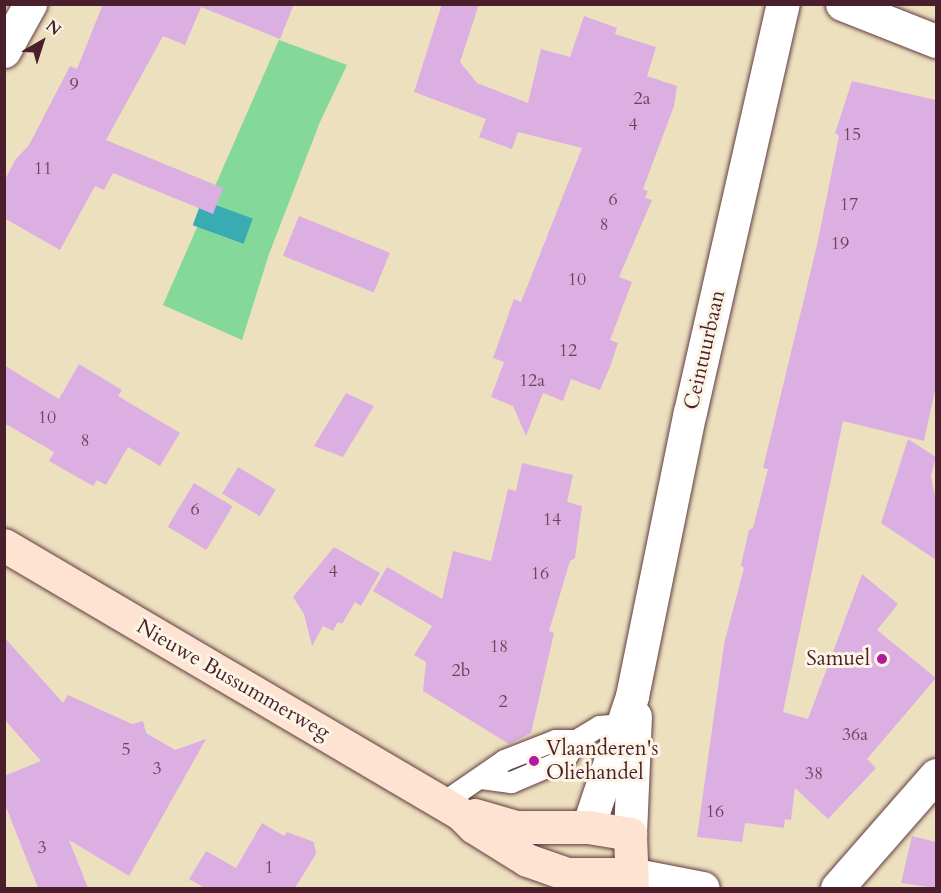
<!DOCTYPE html>
<style>
body{margin:0}
#map{position:relative;width:941px;height:893px;overflow:hidden;background:#ede0bf;font-family:Cardo,serif}
div>[style]{position:absolute}
[style*='--x']{left:calc(var(--x)*1px);top:calc(var(--y)*1px);width:calc(var(--w)*1px);rotate:calc(var(--a)*1deg)}
.green>*{inset:0;background:#84d899}
.water>*{inset:0;background:#39abb3;transform-origin:0 0}
.building>*{inset:0;background:#dcafe2;transform-origin:0 0}
.roads{filter:drop-shadow(0 0 2px #623c41) drop-shadow(0 0 2px #623c41)}
.service>*{height:21px;margin:-10.5px;padding:0 10.5px;transform-origin:10.5px;border-radius:10.5px;background:#fff}
.minor>*{height:33px;margin:-16.5px;padding:0 16.5px;transform-origin:16.5px;border-radius:16.5px;background:#fff}
.tertiary>*{height:33px;margin:-16.5px;padding:0 16.5px;transform-origin:16.5px;border-radius:16.5px;background:#fff}
.secondary>*{height:33px;margin:-16.5px;padding:0 16.5px;transform-origin:16.5px;border-radius:16.5px;background:#fee3d2}
.dots>*{width:16px;height:16px;translate:-50% -50%;box-sizing:border-box;border:3px solid #fcf5e5;border-radius:50%}
span{translate:-50% -50%;white-space:nowrap;text-align:center;line-height:1.15;-webkit-text-stroke:6px #fcf5e5;paint-order:stroke}
.number-label{font-size:18px;color:#6e4359}
.number-label span{-webkit-text-stroke-width:0}
.street-label{font-size:21px;color:#4a1f2b}
.poi-label{font-size:21px;color:#4a1f2b}
.right{translate:-100% -50%;text-align:right}
.left{translate:0 -50%;text-align:left}
.frame{position:absolute;inset:0;border:6px solid #4a1f2b;pointer-events:none}
.north{position:absolute;left:12px;top:12px;width:60px;height:60px;-webkit-text-stroke:4px #fcf5e5;paint-order:stroke;rotate:39deg;font-size:16px;font-weight:700;line-height:24px;text-align:center;color:#4a1f2b}
.north::after{content:'';display:block;margin:auto;width:21px;height:27px;background:#4a1f2b;clip-path:polygon(50% 0,100% 100%,50% 72%,0 100%)}
</style>
<div id="map">
<div class="green">
<i style="clip-path:polygon(279px 40px,347px 65px,320px 122px,269px 254px,242px 340px,163px 305px)"></i>
</div>
<div class="water">
<i style="left:202px;top:200px;width:54px;height:27px;rotate:20deg"></i>
</div>
<div class="building">
<i style="clip-path:polygon(103px 4px,294px 4px,280px 39px,201px 7px,185px 45px,163px 36px,106px 140px,223px 188px,213px 214px,113px 173px,104px 190px,95px 186px,60px 250px,4px 218px,4px 182px,15px 160px,29px 145px,70px 66px,77px 69px)"></i>
<i style="clip-path:polygon(442px 4px,479px 4px,460px 62px,477px 83px,528px 103px,541px 49px,570px 57px,584px 16px,617px 28px,615px 34px,656px 47px,647px 76px,677px 86px,674px 106px,643px 189px,648px 191px,645px 198px,652px 200px,619px 277px,632px 282px,610px 340px,618px 343px,610px 367px,600px 390px,571px 379px,563px 401px,543px 393px,526px 436px,513px 406px,491px 397px,504px 362px,493px 358px,514px 299px,521px 302px,582px 148px,518px 132px,512px 149px,479px 137px,486px 119px,414px 92px)"></i>
<i style="clip-path:polygon(852px 81px,936px 100px,936px 386px,924px 441px,843px 421px,783px 712px,808px 719px,862px 574px,898px 604px,877px 630px,936px 678px,867px 759px,876px 768px,828px 819px,795px 788px,791px 820px,785px 819px,784px 828px,745px 823px,742px 842px,697px 837px,724px 644px,744px 568px,741px 565px,749px 530px,753px 528px,768px 469px,763px 468px,817px 245px,839px 136px,835px 133px)"></i>
<i style="left:299px;top:216px;width:98px;height:43px;rotate:22deg"></i>
<i style="clip-path:polygon(79px 364px,122px 390px,118px 396px,180px 433px,160px 466px,128px 447px,106px 485px,97px 480px,93px 486px,49px 461px,54px 452px,4px 423px,4px 365px,59px 399px)"></i>
<i style="clip-path:polygon(346px 393px,374px 406px,343px 457px,314px 446px)"></i>
<i style="clip-path:polygon(908px 439px,936px 457px,931px 476px,936px 502px,936px 560px,881px 523px)"></i>
<i style="clip-path:polygon(522px 463px,573px 475px,567px 502px,582px 506px,575px 558px,570px 561px,549px 631px,554px 633px,531px 733px,509px 744px,423px 691px,426px 662px,414px 655px,432px 626px,373px 591px,387px 567px,442px 599px,453px 551px,491px 561px,508px 489px,516px 491px)"></i>
<i style="left:238px;top:467px;width:44px;height:31px;rotate:31deg"></i>
<i style="left:194px;top:483px;width:45px;height:51px;rotate:31deg"></i>
<i style="clip-path:polygon(334px 547px,380px 573px,361px 606px,355px 602px,342px 624px,338px 622px,333px 631px,323px 626px,312px 646px,304px 614px,293px 597px)"></i>
<i style="clip-path:polygon(4px 637px,63px 703px,68px 695px,132px 724px,143px 721px,146px 733px,175px 750px,206px 739px,129px 876px,69px 840px,88px 888px,38px 888px,4px 802px,4px 776px,41px 761px,4px 719px)"></i>
<i style="clip-path:polygon(262px 823px,284px 836px,287px 832px,314px 842px,316px 854px,295px 888px,205px 888px,189px 879px,206px 851px,236px 868px)"></i>
<i style="clip-path:polygon(912px 836px,936px 842px,936px 888px,901px 883px)"></i>
</div>
<div class="roads">
<div class="service">
<i style="--x:481;--y:778;--w:30;--a:8"></i>
<i style="--x:511;--y:782;--w:59;--a:-23.1"></i>
<i style="--x:565;--y:759;--w:22;--a:-60"></i>
<i style="--x:442;--y:803;--w:75;--a:-34.7"></i>
<i style="--x:504;--y:760;--w:55;--a:-21.4"></i>
<i style="--x:555;--y:740;--w:21;--a:0"></i>
<i style="--x:576;--y:740;--w:27;--a:-31"></i>
<i style="--x:599;--y:726;--w:21;--a:-5"></i>
<i style="--x:620;--y:724;--w:14;--a:17"></i>
</div>
<div class="minor">
<i style="--x:842;--y:4;--w:101;--a:21.5"></i>
<i style="--x:4;--y:51;--w:54;--a:-61"></i>
<i style="--x:631;--y:874;--w:73;--a:11"></i>
<i style="--x:837;--y:888;--w:150;--a:-48.8"></i>
</div>
<div class="tertiary">
<i style="--x:588;--y:827;--w:138;--a:-71.4"></i>
<i style="--x:632;--y:696;--w:290;--a:-78.5"></i>
<i style="--x:690;--y:412;--w:418;--a:-77.2"></i>
<i style="--x:630;--y:834;--w:118;--a:-87.6"></i>
</div>
<div class="secondary">
<i style="--x:4;--y:545;--w:530;--a:30.48"></i>
<i style="--x:461;--y:814;--w:18;--a:45"></i>
<i style="--x:474;--y:827;--w:62;--a:31.9"></i>
<i style="--x:527;--y:860;--w:42;--a:19.3"></i>
<i style="--x:567;--y:874;--w:64;--a:0"></i>
<i style="--x:475;--y:815;--w:43;--a:16.3"></i>
<i style="--x:516;--y:827;--w:72;--a:0"></i>
<i style="--x:588;--y:827;--w:43;--a:9.5"></i>
<i style="--x:630;--y:834;--w:54;--a:87.9"></i>
</div>
</div>
<div class="dots">
<i style="left:882px;top:659px;background:#b5179e"></i>
<i style="left:534px;top:761px;background:#b5179e"></i>
</div>
<div class="number-label">
<span style="left:74px;top:85px">9</span>
<span style="left:642px;top:99px">2a</span>
<span style="left:633px;top:125px">4</span>
<span style="left:852px;top:135px">15</span>
<span style="left:43px;top:169px">11</span>
<span style="left:613px;top:200px">6</span>
<span style="left:849px;top:205px">17</span>
<span style="left:604px;top:225px">8</span>
<span style="left:840px;top:244px">19</span>
<span style="left:577px;top:280px">10</span>
<span style="left:568px;top:351px">12</span>
<span style="left:532px;top:381px">12a</span>
<span style="left:47px;top:418px">10</span>
<span style="left:85px;top:441px">8</span>
<span style="left:195px;top:510px">6</span>
<span style="left:552px;top:520px">14</span>
<span style="left:333px;top:572px">4</span>
<span style="left:540px;top:574px">16</span>
<span style="left:499px;top:647px">18</span>
<span style="left:461px;top:671px">2b</span>
<span style="left:503px;top:702px">2</span>
<span style="left:855px;top:735px">36a</span>
<span style="left:126px;top:750px">5</span>
<span style="left:157px;top:769px">3</span>
<span style="left:814px;top:774px">38</span>
<span style="left:715px;top:812px">16</span>
<span style="left:42px;top:848px">3</span>
<span style="left:269px;top:868px">1</span>
</div>
<div class="street-label">
<span style="left:705px;top:350px;rotate:-77deg">Ceintuurbaan</span>
<span style="left:233px;top:680px;rotate:30deg">Nieuwe Bussummerweg</span>
</div>
<div class="poi-label">
<span class="right" style="left:870px;top:659px">Samuel</span>
<span class="left" style="left:546px;top:761px">Vlaanderen's<br>Oliehandel</span>
</div>
<div class="frame"></div>
<div class="north">N</div>
</div>
